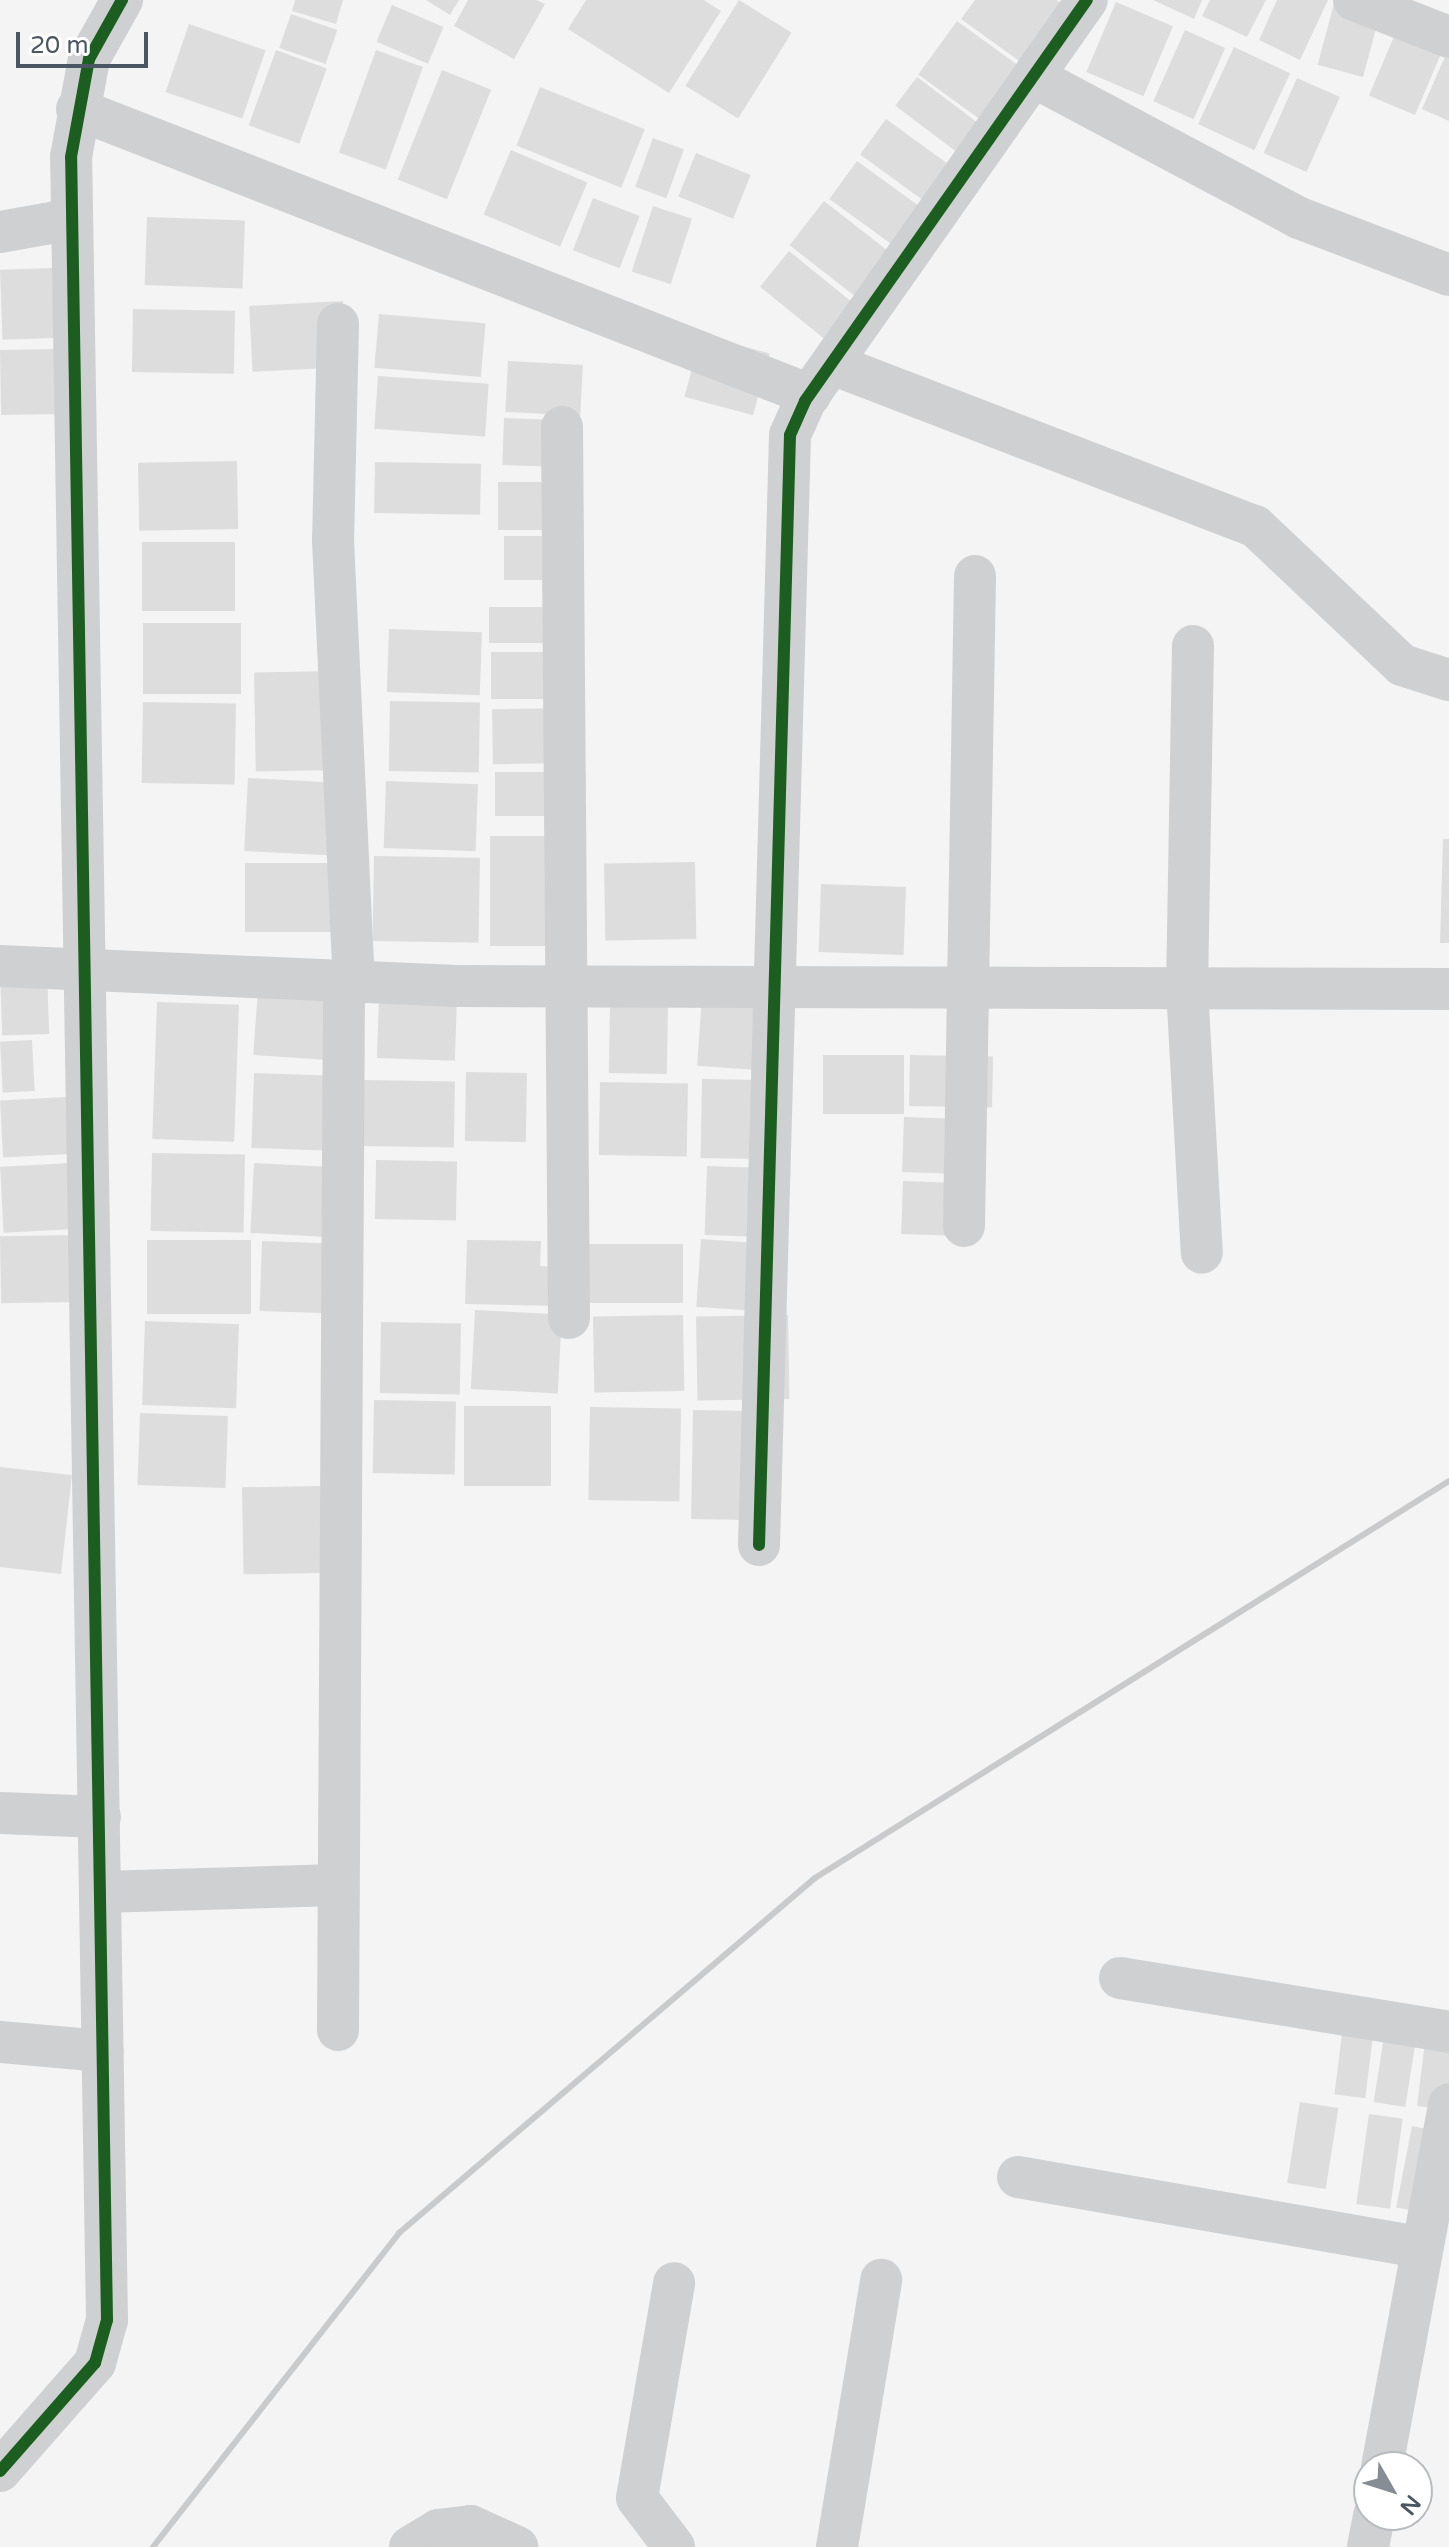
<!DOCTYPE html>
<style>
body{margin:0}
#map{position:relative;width:1449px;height:2547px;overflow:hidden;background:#f4f4f4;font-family:"Varela Round",sans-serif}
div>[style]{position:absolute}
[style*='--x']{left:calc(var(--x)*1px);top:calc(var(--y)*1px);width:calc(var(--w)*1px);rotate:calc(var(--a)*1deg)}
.building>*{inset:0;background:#ddddde;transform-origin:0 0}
.street>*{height:42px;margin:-21px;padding:0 21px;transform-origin:21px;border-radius:21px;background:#ced0d2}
.rail>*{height:6px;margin:-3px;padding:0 3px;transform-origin:3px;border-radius:3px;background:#c9cacc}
.cycleway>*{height:12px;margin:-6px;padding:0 6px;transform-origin:6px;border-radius:6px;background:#1b5e20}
span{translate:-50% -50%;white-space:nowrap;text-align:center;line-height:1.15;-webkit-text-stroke:7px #fff;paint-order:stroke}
.north{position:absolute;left:1353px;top:2451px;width:80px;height:80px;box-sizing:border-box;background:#fff;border:2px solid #b7bbc0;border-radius:50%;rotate:129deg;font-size:22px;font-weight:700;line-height:32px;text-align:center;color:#4a5661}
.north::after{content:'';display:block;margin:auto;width:28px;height:36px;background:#868d94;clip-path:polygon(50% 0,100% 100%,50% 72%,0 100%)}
.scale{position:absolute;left:16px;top:32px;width:132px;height:36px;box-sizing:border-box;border:4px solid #4a5661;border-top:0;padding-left:10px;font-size:24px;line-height:28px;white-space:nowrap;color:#4a5661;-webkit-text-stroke:6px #fff;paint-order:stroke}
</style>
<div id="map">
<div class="building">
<i style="clip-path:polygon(295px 0,343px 0,336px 24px,292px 11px)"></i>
<i style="clip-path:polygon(426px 0,459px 0,450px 15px)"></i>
<i style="clip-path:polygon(468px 0,537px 0,545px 4px,514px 59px,454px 26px)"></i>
<i style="clip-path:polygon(586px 0,704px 0,721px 11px,669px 93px,568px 29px)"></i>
<i style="left:739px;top:0;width:62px;height:101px;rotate:32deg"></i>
<i style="clip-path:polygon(975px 0,1057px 0,1070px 10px,1029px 68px,961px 19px)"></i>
<i style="clip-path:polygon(1153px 0,1202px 0,1194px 19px)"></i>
<i style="clip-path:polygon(1210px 0,1266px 0,1247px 37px,1202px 16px)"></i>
<i style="clip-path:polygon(1277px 0,1328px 0,1300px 60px,1259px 40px)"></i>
<i style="left:1335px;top:0;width:47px;height:67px;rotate:15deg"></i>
<i style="left:1116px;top:2px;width:62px;height:76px;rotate:23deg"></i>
<i style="left:392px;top:5px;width:56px;height:40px;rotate:23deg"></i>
<i style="left:291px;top:14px;width:49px;height:36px;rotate:19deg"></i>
<i style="left:1401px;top:20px;width:50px;height:82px;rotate:23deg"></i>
<i style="left:957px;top:21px;width:89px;height:66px;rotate:36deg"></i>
<i style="left:189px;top:24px;width:81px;height:72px;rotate:19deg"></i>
<i style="left:1185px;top:30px;width:44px;height:78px;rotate:24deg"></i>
<i style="left:1234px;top:47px;width:62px;height:85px;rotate:25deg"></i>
<i style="left:276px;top:50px;width:54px;height:80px;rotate:20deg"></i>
<i style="left:376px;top:50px;width:50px;height:109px;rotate:20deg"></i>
<i style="clip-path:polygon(1446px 54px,1449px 55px,1449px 121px,1422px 109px)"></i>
<i style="left:442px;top:70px;width:53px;height:118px;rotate:22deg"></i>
<i style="left:917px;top:77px;width:96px;height:36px;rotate:37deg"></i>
<i style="left:1297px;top:78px;width:47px;height:82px;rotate:24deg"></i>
<i style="left:540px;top:87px;width:113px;height:63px;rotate:22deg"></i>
<i style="left:886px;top:119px;width:89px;height:44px;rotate:36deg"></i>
<i style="left:653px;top:138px;width:33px;height:52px;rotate:20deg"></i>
<i style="left:511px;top:150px;width:83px;height:70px;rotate:23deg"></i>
<i style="left:696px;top:153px;width:59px;height:47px;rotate:22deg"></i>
<i style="left:857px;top:161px;width:91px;height:47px;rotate:36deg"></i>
<i style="left:593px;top:198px;width:50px;height:56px;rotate:21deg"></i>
<i style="left:824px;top:201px;width:95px;height:56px;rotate:38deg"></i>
<i style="left:653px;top:206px;width:41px;height:69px;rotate:18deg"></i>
<i style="left:147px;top:217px;width:98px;height:68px;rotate:2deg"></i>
<i style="left:789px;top:251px;width:88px;height:46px;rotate:39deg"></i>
<i style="left:52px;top:268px;width:70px;height:52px;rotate:88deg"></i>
<i style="left:343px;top:301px;width:66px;height:94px;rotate:87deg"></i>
<i style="left:133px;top:309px;width:102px;height:63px;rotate:1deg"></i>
<i style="left:379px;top:314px;width:107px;height:54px;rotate:5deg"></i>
<i style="left:701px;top:335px;width:71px;height:64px;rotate:15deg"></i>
<i style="left:58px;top:349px;width:65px;height:58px;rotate:89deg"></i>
<i style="left:508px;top:361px;width:75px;height:51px;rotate:3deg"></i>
<i style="left:378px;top:376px;width:111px;height:53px;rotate:4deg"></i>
<i style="left:504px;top:418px;width:74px;height:47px;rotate:2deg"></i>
<i style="left:237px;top:461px;width:68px;height:99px;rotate:89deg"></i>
<i style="left:375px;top:462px;width:106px;height:51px;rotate:1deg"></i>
<i style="left:498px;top:482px;width:82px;height:48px"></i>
<i style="left:504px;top:536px;width:61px;height:44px"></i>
<i style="left:235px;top:542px;width:69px;height:93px;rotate:90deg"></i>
<i style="left:489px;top:607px;width:85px;height:36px"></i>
<i style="left:241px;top:623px;width:71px;height:98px;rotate:90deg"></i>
<i style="left:389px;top:629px;width:93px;height:63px;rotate:2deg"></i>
<i style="left:577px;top:652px;width:47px;height:86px;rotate:90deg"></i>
<i style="left:336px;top:671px;width:99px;height:82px;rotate:89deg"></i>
<i style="left:390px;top:701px;width:90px;height:70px;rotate:1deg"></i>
<i style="left:143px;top:702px;width:93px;height:81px;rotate:1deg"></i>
<i style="left:567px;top:708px;width:55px;height:75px;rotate:89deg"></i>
<i style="left:495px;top:772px;width:61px;height:44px"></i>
<i style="left:248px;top:778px;width:89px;height:73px;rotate:3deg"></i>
<i style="left:386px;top:781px;width:92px;height:67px;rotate:2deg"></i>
<i style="left:490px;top:836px;width:69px;height:110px"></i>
<i style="clip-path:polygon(1443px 839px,1449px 839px,1449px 943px,1440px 943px)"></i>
<i style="left:374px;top:856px;width:106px;height:85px;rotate:1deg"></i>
<i style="left:695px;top:862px;width:77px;height:91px;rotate:89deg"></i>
<i style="left:245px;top:863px;width:93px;height:69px"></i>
<i style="left:821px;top:884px;width:85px;height:68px;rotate:2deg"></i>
<i style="left:47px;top:971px;width:63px;height:47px;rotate:88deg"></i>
<i style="left:258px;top:988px;width:70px;height:67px;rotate:4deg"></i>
<i style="left:702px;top:996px;width:83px;height:70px;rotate:4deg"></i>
<i style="left:379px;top:997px;width:78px;height:61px;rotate:2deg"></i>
<i style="left:157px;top:1002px;width:82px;height:137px;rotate:2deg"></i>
<i style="left:610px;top:1005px;width:58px;height:68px;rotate:1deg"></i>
<i style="left:32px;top:1040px;width:51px;height:32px;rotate:87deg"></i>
<i style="left:823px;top:1055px;width:81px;height:59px"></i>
<i style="left:910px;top:1055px;width:83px;height:51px;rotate:1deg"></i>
<i style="left:466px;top:1072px;width:61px;height:69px;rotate:1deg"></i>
<i style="left:254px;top:1073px;width:87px;height:75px;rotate:2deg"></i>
<i style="left:702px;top:1079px;width:87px;height:79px;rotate:1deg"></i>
<i style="left:363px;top:1080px;width:92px;height:66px;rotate:1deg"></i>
<i style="left:600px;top:1082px;width:88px;height:73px;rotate:1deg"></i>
<i style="left:66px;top:1097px;width:57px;height:66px;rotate:87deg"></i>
<i style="left:904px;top:1117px;width:82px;height:55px;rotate:2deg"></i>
<i style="left:152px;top:1153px;width:93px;height:78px;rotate:1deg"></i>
<i style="left:376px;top:1160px;width:81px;height:59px;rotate:1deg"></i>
<i style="left:72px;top:1163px;width:66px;height:72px;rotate:87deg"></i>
<i style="left:254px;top:1163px;width:82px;height:70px;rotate:3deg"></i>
<i style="left:707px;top:1166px;width:80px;height:69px;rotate:2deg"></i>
<i style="left:903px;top:1181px;width:76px;height:53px;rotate:2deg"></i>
<i style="left:74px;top:1235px;width:67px;height:74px;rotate:89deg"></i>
<i style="left:701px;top:1239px;width:78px;height:68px;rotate:4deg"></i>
<i style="left:147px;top:1240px;width:104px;height:74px"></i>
<i style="clip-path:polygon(467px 1240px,541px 1241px,540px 1266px,563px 1267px,562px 1306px,465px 1304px)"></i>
<i style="left:262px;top:1241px;width:69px;height:70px;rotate:2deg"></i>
<i style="left:588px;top:1244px;width:95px;height:59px"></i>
<i style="left:475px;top:1310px;width:87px;height:79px;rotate:3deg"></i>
<i style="left:683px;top:1315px;width:76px;height:90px;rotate:89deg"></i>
<i style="left:788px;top:1315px;width:84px;height:92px;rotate:89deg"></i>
<i style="left:145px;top:1321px;width:94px;height:84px;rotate:2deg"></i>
<i style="left:381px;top:1322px;width:80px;height:71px;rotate:1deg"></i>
<i style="left:374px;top:1400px;width:82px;height:73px;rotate:1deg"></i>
<i style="left:464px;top:1406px;width:87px;height:80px"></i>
<i style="left:590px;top:1407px;width:91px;height:93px;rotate:1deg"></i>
<i style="left:693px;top:1410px;width:76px;height:109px;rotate:1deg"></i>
<i style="left:140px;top:1413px;width:88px;height:72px;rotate:2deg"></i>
<i style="clip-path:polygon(0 1467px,72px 1475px,61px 1574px,0 1567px)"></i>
<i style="left:320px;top:1486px;width:87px;height:78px;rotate:89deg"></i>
<i style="left:1345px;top:2009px;width:31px;height:86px;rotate:7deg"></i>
<i style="left:1386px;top:2024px;width:32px;height:79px;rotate:9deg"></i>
<i style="clip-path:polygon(1426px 2034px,1449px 2037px,1449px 2110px,1417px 2106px)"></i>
<i style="left:1300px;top:2102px;width:39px;height:82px;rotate:9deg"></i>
<i style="left:1369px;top:2114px;width:34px;height:91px;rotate:8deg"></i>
<i style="left:1412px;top:2126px;width:38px;height:83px;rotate:11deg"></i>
</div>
<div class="street">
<i style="--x:1354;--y:0;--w:102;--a:21.3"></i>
<i style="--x:1034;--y:77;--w:300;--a:28"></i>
<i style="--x:1299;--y:218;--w:160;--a:20.8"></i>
<i style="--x:77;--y:109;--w:787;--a:21.31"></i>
<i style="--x:0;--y:232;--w:73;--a:-10.2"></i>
<i style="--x:338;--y:324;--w:216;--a:91.3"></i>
<i style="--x:333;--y:540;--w:441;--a:87.3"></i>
<i style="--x:832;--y:364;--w:453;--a:21"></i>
<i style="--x:1255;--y:526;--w:202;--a:43.4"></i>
<i style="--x:1402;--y:665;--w:49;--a:17.7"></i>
<i style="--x:562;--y:427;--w:891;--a:89.55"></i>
<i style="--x:1193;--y:646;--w:342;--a:91"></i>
<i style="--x:1187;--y:988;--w:265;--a:86.8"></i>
<i style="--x:0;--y:966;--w:457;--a:2.5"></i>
<i style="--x:457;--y:986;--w:992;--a:0.17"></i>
<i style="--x:964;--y:1226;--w:650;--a:-89.03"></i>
<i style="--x:759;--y:1545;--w:1110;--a:-88.4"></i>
<i style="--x:790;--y:435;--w:37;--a:-66"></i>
<i style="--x:805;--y:401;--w:490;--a:-54.9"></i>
<i style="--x:0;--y:1813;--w:100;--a:2.3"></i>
<i style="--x:101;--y:1892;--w:236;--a:-1.7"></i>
<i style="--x:1120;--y:1978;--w:333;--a:9.3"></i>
<i style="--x:338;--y:2030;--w:1049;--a:-89.67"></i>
<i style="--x:0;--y:2042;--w:103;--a:5"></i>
<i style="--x:1018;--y:2177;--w:409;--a:9.9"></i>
<i style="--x:1382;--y:2467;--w:369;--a:-79.5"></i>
<i style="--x:0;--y:2471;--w:144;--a:-48.7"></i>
<i style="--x:95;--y:2363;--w:45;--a:-74.4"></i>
<i style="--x:107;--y:2320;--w:2163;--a:-90.95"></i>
<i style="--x:71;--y:157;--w:100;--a:-79.6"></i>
<i style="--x:89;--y:59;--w:68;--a:-60.8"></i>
<i style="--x:410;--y:2547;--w:33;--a:-31"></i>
<i style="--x:438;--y:2530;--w:33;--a:-7"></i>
<i style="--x:471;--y:2526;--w:51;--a:24.5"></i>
<i style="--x:674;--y:2547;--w:61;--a:-127.1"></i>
<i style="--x:637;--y:2498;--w:218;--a:-80.2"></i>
<i style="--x:837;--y:2547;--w:271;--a:-80.6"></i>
<i style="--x:1368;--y:2547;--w:33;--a:-79"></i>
</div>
<div class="rail">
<i style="--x:153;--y:2547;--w:399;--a:-51.9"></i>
<i style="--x:399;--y:2233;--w:547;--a:-40.48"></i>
<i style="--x:815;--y:1878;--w:748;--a:-32.05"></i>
</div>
<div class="cycleway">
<i style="--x:759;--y:1545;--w:1110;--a:-88.4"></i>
<i style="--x:790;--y:435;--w:37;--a:-66"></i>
<i style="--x:805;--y:401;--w:490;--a:-54.9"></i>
<i style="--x:0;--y:2471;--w:144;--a:-48.7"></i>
<i style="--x:95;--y:2363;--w:45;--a:-74.4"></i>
<i style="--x:107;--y:2320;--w:2163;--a:-90.95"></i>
<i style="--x:71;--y:157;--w:100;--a:-79.6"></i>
<i style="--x:89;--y:59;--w:68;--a:-60.8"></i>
</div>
<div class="north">N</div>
<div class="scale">20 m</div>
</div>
